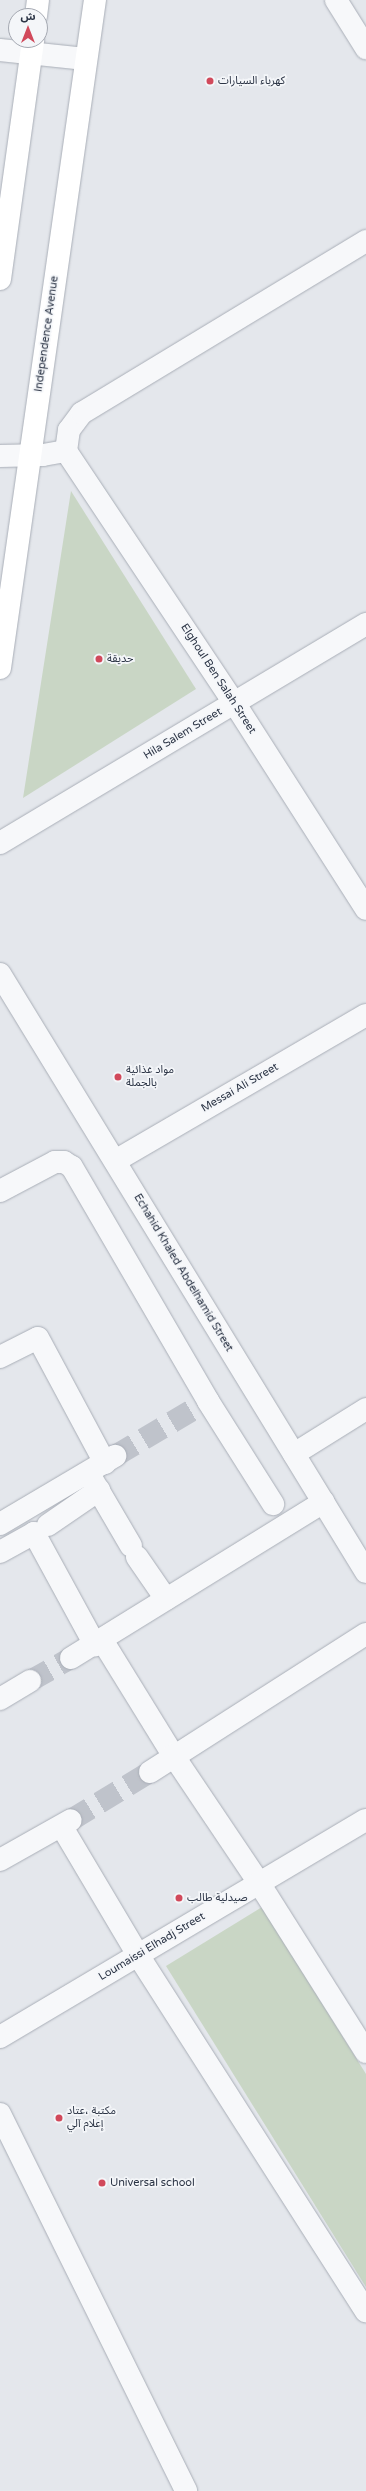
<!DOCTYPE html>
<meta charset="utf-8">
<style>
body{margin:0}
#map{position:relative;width:366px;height:2491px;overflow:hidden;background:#e4e7ec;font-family:"Varela Round","Noto Sans Arabic",sans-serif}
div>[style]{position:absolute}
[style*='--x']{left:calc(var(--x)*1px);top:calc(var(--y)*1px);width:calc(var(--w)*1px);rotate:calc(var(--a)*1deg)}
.green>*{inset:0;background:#c9d6c5}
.minor-tunnel>*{height:22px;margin-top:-11px;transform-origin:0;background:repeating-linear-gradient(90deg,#bfc3cb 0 22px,transparent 0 33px)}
.roads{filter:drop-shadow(0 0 1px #a9aeb7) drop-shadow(0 0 1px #a9aeb7)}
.pedestrian>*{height:22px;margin:-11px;padding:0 11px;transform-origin:11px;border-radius:11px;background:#f7f8fa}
.minor>*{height:22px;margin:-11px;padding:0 11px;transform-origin:11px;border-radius:11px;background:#f7f8fa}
.primary>*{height:22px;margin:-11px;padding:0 11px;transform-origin:11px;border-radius:11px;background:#fff}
.dots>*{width:11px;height:11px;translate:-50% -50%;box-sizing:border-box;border:2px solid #f4f6f9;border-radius:50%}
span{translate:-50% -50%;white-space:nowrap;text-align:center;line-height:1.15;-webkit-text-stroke:3.5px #f4f6f9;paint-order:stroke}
.poi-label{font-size:11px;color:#2b3445}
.left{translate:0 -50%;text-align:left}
.street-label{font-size:11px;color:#2b3445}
.north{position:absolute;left:8px;top:8px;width:40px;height:40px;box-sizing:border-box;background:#f4f6f9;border:1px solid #a4a8b1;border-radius:50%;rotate:0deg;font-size:11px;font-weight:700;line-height:16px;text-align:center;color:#2b3445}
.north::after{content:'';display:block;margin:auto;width:14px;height:18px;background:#d1495b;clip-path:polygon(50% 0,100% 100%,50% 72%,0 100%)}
</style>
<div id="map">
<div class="green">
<i style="clip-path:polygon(71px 491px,196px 689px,23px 798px)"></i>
<i style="clip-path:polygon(262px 1907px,366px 2074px,366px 2287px,166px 1966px)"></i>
</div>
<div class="minor-tunnel">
<i style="--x:115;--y:1456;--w:94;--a:-30.7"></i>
<i style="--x:30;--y:1681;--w:47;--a:-29.3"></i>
<i style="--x:71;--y:1820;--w:92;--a:-31.3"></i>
</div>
<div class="roads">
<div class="pedestrian">
<i style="--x:38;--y:1338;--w:142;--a:61.8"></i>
<i style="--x:89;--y:1474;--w:83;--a:59.7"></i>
<i style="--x:48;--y:1525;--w:62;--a:-34.5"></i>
<i style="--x:0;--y:1552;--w:39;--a:-29"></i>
<i style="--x:34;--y:1533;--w:128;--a:61.4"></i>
<i style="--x:137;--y:1557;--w:51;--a:55.4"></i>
</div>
<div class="minor">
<i style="--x:336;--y:0;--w:57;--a:58"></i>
<i style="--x:0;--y:50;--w:86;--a:6"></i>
<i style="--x:66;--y:451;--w:304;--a:56.3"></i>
<i style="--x:235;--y:704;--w:243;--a:57.4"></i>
<i style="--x:66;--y:451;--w:21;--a:-82"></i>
<i style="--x:69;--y:430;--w:21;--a:-53"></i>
<i style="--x:82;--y:413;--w:332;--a:-31.2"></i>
<i style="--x:0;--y:456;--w:43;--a:-1.3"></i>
<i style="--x:43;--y:455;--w:23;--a:-10"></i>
<i style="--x:0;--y:843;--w:427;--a:-30.9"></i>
<i style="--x:0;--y:974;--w:701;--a:58.53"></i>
<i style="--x:115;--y:1161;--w:290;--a:-30.2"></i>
<i style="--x:0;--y:1191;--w:62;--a:-27.8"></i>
<i style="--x:55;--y:1162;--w:9;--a:0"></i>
<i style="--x:64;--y:1162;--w:9;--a:32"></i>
<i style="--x:72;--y:1167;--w:271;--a:59.8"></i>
<i style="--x:208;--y:1401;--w:122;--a:57.7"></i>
<i style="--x:0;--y:1357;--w:42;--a:-26.6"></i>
<i style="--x:294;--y:1454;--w:85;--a:-32"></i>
<i style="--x:0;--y:1524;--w:134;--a:-30.6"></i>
<i style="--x:102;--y:1640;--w:135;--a:58.3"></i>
<i style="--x:173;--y:1755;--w:154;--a:56.1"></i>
<i style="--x:259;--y:1883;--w:200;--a:57.7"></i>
<i style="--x:71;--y:1658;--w:297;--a:-31.7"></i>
<i style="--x:0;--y:1699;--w:35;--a:-31"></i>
<i style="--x:150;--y:1772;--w:256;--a:-32.6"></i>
<i style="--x:62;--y:1827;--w:149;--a:59.3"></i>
<i style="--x:138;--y:1955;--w:423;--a:57.4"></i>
<i style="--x:0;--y:1860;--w:81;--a:-29.4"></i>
<i style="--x:0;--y:2037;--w:425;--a:-30.7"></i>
<i style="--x:0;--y:2114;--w:420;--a:63.7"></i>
</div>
<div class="primary">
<i style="--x:36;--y:16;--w:16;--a:-83"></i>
<i style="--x:0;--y:279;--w:241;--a:-82.1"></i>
<i style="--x:0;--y:668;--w:675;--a:-81.91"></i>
</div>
</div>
<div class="dots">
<i style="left:210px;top:81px;background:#d1495b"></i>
<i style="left:99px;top:659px;background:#d1495b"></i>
<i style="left:118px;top:1077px;background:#d1495b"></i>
<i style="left:179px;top:1898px;background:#d1495b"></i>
<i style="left:59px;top:2118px;background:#d1495b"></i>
<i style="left:102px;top:2183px;background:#d1495b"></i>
</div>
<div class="poi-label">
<span class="left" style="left:218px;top:81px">كهرباء السيارات</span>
<span class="left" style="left:107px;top:659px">حديقة</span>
<span class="left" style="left:126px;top:1077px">مواد غذائية<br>بالجملة</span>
<span class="left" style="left:187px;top:1898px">صيدلية طالب</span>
<span class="left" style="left:67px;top:2118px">مكتبة ،عتاد<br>إعلام آلي</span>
<span class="left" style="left:110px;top:2183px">Universal school</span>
</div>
<div class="street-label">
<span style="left:47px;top:334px;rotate:-82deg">Independence Avenue</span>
<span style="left:218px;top:679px;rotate:57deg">Elghoul Ben Salah Street</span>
<span style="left:183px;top:734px;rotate:-31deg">Hila Salem Street</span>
<span style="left:240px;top:1088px;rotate:-30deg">Messai Ali Street</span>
<span style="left:183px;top:1273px;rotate:59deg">Echahid Khaled Abdelhamid Street</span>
<span style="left:152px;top:1947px;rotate:-31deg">Loumaissi Elhadj Street</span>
</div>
<div class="north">ش</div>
</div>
